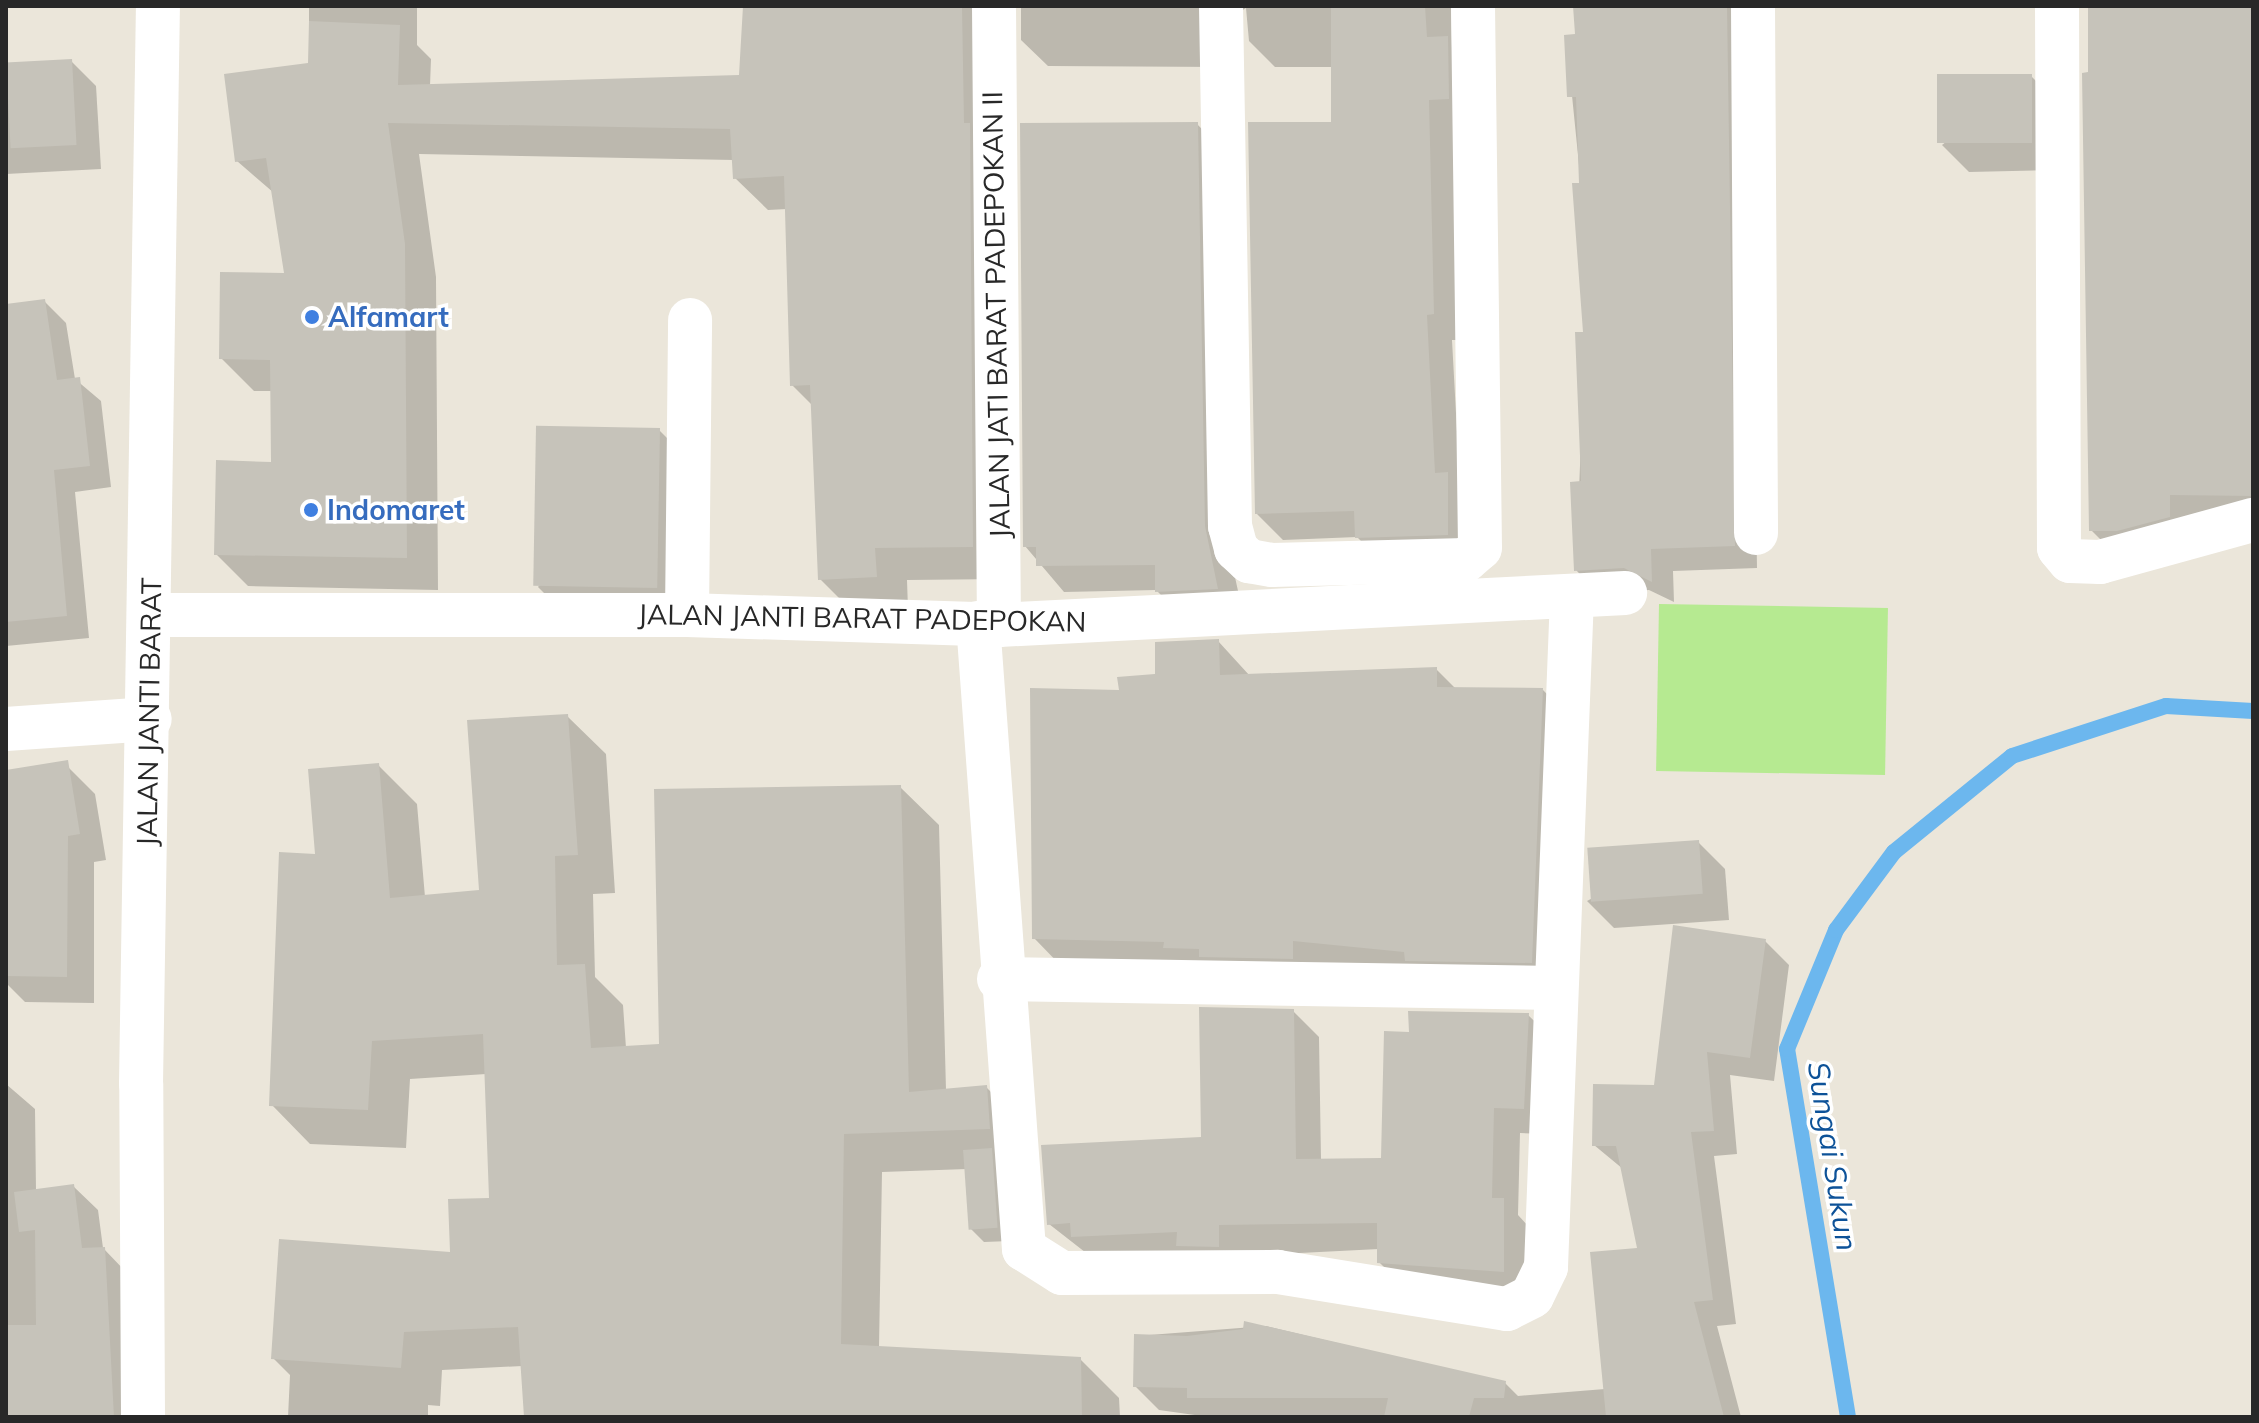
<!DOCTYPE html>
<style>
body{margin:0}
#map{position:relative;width:2259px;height:1423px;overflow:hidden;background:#ebe6da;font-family:Mulish,sans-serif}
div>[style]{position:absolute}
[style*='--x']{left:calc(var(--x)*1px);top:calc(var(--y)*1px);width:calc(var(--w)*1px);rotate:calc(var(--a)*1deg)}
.pitch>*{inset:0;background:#b6ea91;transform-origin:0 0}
.shadow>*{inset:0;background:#0003}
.stream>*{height:16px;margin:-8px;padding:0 8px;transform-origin:8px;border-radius:8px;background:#6cb7ee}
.building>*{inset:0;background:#c6c3ba;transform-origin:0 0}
.minor>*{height:44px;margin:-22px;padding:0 22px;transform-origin:22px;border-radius:22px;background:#fff}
.dots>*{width:22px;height:22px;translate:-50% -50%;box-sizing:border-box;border:4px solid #fff;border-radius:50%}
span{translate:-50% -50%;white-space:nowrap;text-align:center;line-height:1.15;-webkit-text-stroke:7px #fff;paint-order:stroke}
.street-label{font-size:28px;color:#282828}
.shop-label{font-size:28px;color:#366cbe;font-weight:700}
.left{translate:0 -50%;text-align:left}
.water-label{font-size:30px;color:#0d5298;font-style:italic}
.frame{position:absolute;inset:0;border:8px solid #282828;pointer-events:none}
</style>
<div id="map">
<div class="pitch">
<i style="left:1659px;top:604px;width:229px;height:167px;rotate:1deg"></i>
</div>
<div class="shadow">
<i style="clip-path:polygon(309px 6px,417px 6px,417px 45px,431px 59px,430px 86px,741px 77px,745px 6px,982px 6px,1005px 579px,907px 580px,908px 609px,852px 611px,820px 579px,813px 406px,792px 385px,787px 209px,768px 210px,735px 178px,734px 160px,419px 154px,436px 277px,438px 590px,248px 586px,216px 554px,273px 464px,273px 391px,254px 391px,221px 358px,287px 275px,274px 193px,237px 161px,309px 65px)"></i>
<i style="clip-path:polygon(1021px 6px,1451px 6px,1459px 340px,1452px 340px,1460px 487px,1474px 561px,1383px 563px,1357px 537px,1283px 540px,1257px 514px,1333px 124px,1333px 67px,1275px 67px,1249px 41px,1246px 8px,1224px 21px,1222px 67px,1048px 66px,1021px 40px)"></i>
<i style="clip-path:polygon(1575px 6px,1749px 6px,1757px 568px,1673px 571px,1674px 602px,1649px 590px,1598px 593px,1576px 570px,1585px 334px,1581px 185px,1566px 36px,1577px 36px)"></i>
<i style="clip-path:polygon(2090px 6px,2253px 6px,2253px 523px,2118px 557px,2091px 530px)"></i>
<i style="clip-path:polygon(71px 61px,96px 86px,101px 169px,6px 174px,6px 64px)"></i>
<i style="clip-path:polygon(2031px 76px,2058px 103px,2059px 170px,1969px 172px,1942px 145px)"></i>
<i style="clip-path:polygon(1197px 124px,1223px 151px,1230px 554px,1243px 614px,1183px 617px,1156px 590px,1064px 592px,1025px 546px)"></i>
<i style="clip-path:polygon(44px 301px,66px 323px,75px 379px,101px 401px,111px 487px,75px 492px,89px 638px,6px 646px,6px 306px)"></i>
<i style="clip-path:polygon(659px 430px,698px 469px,696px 626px,577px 626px,538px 587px)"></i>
<i style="clip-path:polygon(1218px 641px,1250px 676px,1436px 669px,1456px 689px,1543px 690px,1574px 722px,1562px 993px,1065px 970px,1034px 938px,1121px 692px)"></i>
<i style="clip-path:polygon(567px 716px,606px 754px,615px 893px,593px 894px,595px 977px,623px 1005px,626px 1048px,661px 1046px,900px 787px,939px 825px,946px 1090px,986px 1087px,1025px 1126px,1010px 1241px,984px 1242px,971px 1229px,967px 1169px,882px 1172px,879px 1348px,1080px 1359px,1119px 1398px,1120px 1417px,526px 1417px,522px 1366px,442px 1370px,440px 1406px,428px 1405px,428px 1417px,288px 1417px,290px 1375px,273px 1358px,453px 1254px,491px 1200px,486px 1074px,410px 1079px,406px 1148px,310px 1144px,272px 1105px,317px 856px,378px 765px,417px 804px,425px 897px,481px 892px)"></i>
<i style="clip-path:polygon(68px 767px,95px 794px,106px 860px,94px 862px,94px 1003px,25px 1002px,6px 983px,6px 772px)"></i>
<i style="clip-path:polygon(1698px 842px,1725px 869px,1729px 920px,1614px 928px,1587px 901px)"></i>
<i style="clip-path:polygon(1765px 941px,1789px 965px,1774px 1081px,1730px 1075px,1737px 1154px,1714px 1156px,1736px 1324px,1717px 1326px,1741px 1417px,1209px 1417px,1159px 1410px,1135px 1386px,1136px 1336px,1266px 1326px,1505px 1383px,1518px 1396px,1605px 1389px,1639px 1250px,1623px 1169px,1594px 1145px,1656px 1087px)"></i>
<i style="clip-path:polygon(1293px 1011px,1319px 1037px,1321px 1160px,1383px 1160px,1411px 1034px,1528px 1015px,1555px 1041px,1550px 1134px,1520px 1133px,1518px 1215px,1529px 1227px,1530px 1297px,1405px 1288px,1379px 1262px,1379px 1249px,1099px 1263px,1049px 1224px,1203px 1139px)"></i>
<i style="clip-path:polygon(6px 1084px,35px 1109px,36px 1191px,73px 1186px,98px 1210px,103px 1248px,128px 1274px,137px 1417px,6px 1417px)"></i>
</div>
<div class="stream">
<i style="--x:1848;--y:1417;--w:373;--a:-99.4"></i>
<i style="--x:1787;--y:1049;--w:129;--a:-67.6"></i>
<i style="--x:1836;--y:930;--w:97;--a:-53.4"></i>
<i style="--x:1894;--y:852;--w:152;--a:-39.1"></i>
<i style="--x:2012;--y:756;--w:162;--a:-18"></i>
<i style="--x:2166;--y:706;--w:87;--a:3.3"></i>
</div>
<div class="building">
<i style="clip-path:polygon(743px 6px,962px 6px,964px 123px,970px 123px,973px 547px,875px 548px,877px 577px,818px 580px,810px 385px,790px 386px,784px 176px,733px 179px,730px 129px,388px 123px,405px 244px,407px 558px,214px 555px,216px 460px,271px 462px,270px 360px,219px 359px,220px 272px,284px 273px,266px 158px,235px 162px,224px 74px,308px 63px,309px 21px,400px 25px,398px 85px,739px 75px)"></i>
<i style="clip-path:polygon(1331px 6px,1425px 6px,1427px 37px,1448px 36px,1449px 99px,1429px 100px,1434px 314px,1427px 315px,1435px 473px,1448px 472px,1448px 535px,1355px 538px,1354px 511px,1255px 514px,1248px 122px,1331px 122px)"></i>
<i style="clip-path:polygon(1573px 6px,1727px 6px,1735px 546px,1651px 549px,1652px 582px,1624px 568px,1574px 571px,1570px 482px,1581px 481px,1575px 332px,1583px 332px,1572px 183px,1579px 183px,1576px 97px,1567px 97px,1564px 35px,1575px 34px)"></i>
<i style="clip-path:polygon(2088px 6px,2253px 6px,2253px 496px,2170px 495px,2170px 517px,2117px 531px,2089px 531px,2082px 73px,2088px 72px)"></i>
<i style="left:72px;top:59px;width:86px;height:66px;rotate:87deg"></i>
<i style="left:2032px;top:74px;width:69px;height:95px;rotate:90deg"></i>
<i style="clip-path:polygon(1198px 122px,1205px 526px,1218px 589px,1155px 592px,1155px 565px,1036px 566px,1036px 547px,1023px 547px,1020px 123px)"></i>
<i style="clip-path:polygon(45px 299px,57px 380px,80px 377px,90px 466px,54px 470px,67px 616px,6px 622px,6px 304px)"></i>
<i style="left:660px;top:428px;width:160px;height:124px;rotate:91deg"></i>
<i style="clip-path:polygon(1219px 639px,1220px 675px,1437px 667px,1437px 687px,1543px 688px,1532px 963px,1405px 961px,1404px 952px,1293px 941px,1293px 959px,1199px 957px,1199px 949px,1163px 948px,1164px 942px,1032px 939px,1030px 688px,1119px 690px,1117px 677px,1155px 674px,1155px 642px)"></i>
<i style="clip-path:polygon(568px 714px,578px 855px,555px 856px,557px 965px,585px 964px,591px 1048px,659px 1044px,654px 789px,901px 785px,909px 1092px,987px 1085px,990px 1129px,844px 1134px,841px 1344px,1081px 1357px,1082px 1417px,524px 1417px,518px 1327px,404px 1332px,401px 1368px,271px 1359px,279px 1239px,450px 1252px,448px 1199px,489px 1198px,483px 1034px,372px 1041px,368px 1110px,269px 1106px,279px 852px,315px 854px,308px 769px,379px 763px,390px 898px,479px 890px,467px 720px)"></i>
<i style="clip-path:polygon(68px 760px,80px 834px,68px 836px,67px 977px,6px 976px,6px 770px)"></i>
<i style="left:1699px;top:840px;width:54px;height:112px;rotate:86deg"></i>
<i style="clip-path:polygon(1673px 925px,1766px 939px,1750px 1058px,1707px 1052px,1714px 1131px,1691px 1132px,1713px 1300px,1694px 1302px,1724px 1417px,1606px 1417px,1590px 1252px,1637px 1248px,1616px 1146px,1592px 1146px,1593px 1084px,1654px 1085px)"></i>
<i style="clip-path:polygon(1199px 1007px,1294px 1009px,1296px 1159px,1381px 1158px,1384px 1031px,1409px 1032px,1408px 1011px,1529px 1013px,1524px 1109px,1494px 1108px,1492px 1198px,1504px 1198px,1504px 1272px,1377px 1263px,1377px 1223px,1219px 1225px,1219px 1247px,1176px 1246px,1177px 1232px,1071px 1237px,1070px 1223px,1047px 1225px,1041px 1145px,1201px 1137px)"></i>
<i style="left:992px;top:1148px;width:80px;height:29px;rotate:86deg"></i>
<i style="clip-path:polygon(74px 1184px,82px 1248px,105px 1247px,114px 1417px,6px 1417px,6px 1325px,36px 1325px,35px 1230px,19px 1232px,14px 1192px)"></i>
<i style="clip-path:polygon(1244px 1321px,1506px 1381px,1504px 1398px,1474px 1398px,1469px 1417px,1384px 1417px,1388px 1398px,1187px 1398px,1187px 1388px,1133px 1387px,1134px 1334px,1187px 1336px,1243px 1329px)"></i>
</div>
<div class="minor">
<i style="--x:994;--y:6;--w:619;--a:89.54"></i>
<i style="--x:1221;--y:6;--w:520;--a:89.01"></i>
<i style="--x:1230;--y:526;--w:24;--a:75"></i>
<i style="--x:1236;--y:549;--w:18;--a:43"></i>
<i style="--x:1249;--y:561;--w:23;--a:10"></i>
<i style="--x:1272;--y:565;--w:194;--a:-1.5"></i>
<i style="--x:1466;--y:560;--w:18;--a:-41"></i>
<i style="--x:1480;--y:548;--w:542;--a:-90.74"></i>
<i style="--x:1753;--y:6;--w:527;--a:89.67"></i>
<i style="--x:2057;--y:6;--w:542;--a:89.79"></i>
<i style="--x:2059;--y:548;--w:17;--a:50"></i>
<i style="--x:2070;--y:561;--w:30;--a:2"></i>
<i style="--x:2100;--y:562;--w:159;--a:-15.4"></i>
<i style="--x:151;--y:615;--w:536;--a:0"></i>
<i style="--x:687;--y:615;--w:312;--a:1.8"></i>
<i style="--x:999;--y:625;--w:627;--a:-2.93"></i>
<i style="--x:687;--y:615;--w:295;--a:-89.4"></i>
<i style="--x:978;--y:623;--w:628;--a:85.8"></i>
<i style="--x:1024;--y:1249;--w:45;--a:32.3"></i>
<i style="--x:1062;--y:1273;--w:216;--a:-0.3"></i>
<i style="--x:1278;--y:1272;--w:232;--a:9.2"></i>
<i style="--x:1507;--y:1309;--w:28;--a:-27"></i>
<i style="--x:1532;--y:1296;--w:32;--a:-64"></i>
<i style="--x:1546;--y:1267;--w:671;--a:-87.78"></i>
<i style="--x:6;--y:729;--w:144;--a:-4"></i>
<i style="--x:999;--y:979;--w:557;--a:0.93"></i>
<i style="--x:143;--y:1417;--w:333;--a:-90.3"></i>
<i style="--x:141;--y:1084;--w:1078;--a:-89.1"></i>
</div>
<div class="dots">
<i style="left:312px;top:317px;background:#3f7fe0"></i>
<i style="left:311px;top:510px;background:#3f7fe0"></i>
</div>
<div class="street-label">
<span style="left:996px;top:315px;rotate:-91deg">JALAN JATI BARAT PADEPOKAN II</span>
<span style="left:862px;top:618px;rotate:1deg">JALAN JANTI BARAT PADEPOKAN</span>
<span style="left:149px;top:712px;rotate:-89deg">JALAN JANTI BARAT</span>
</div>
<div class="shop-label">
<span class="left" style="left:328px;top:317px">Alfamart</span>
<span class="left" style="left:327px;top:510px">Indomaret</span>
</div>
<div class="water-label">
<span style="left:1833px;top:1156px;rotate:81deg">Sungai Sukun</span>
</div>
<div class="frame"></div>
</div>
